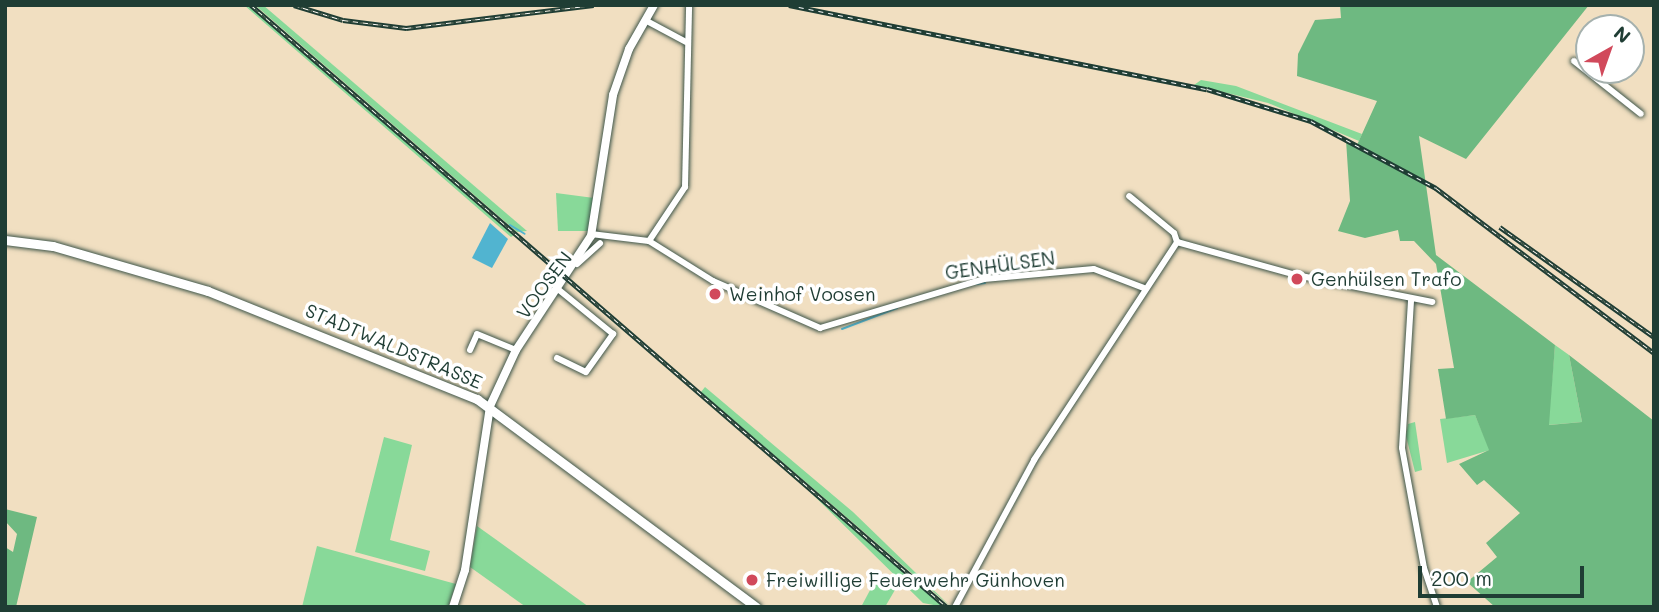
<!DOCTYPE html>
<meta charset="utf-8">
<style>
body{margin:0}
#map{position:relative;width:1659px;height:612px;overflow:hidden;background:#f1dfc1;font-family:Mali,sans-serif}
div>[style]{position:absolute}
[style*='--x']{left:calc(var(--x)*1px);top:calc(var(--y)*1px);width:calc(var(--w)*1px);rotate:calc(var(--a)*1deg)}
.green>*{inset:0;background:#88d999}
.forest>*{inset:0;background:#6eb981}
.water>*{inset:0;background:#51b4d0}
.stream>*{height:2px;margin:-1px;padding:0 1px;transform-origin:1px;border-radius:1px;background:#51b4d0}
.roads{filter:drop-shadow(0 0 2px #3e5549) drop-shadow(0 0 2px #3e5549)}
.minor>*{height:6px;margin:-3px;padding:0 3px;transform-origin:3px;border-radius:3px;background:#fff}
.tertiary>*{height:8px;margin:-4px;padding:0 4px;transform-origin:4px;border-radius:4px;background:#fff}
.secondary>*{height:9px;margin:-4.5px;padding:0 4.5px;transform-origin:4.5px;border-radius:4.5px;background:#fff}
.rail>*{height:4.5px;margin-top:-2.25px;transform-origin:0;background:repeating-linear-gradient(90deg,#fff 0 5px,#1f3d34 0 10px);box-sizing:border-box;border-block:2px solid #1f3d34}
.dots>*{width:19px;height:19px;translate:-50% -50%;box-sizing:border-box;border:4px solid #fff;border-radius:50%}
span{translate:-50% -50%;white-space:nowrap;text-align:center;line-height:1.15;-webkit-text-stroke:7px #fff;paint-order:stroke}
.street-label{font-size:19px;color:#1f3d34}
.poi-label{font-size:19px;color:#1f3d34}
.left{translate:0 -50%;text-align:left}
.frame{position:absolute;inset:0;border:7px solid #1f3d34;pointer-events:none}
.north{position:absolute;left:1575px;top:14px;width:70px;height:70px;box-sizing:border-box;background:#fff;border:2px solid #a5b1ae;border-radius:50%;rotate:40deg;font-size:19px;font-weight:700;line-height:28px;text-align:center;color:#1f3d34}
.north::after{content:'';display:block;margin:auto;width:24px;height:32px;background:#d1495b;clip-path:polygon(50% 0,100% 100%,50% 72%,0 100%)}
.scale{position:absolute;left:1418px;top:566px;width:166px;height:32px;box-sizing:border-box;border:4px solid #1f3d34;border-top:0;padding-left:9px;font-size:21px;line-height:24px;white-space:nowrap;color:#1f3d34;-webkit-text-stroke:5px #fff;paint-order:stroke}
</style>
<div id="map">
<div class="green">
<i style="clip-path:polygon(244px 5px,248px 5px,514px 235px,511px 237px)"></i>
<i style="clip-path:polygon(255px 5px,263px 5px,527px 231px,517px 232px)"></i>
<i style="clip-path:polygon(1201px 80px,1236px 86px,1362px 134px,1359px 141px,1268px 103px,1194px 85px)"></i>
<i style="clip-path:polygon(556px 193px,594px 198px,588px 231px,558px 231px)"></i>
<i style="clip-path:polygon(1555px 345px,1569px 355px,1582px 422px,1548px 425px)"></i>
<i style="clip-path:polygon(705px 387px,853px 512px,951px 607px,701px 392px)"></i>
<i style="clip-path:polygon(1475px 415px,1490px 450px,1447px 463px,1440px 419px)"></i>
<i style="clip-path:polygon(1415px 422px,1422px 470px,1415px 472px,1406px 436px,1408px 424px)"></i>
<i style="clip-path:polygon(384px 437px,412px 445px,390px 540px,430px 551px,425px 571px,355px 552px)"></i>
<i style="clip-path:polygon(804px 486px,930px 595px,944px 607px,923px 603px)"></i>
<i style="clip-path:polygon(477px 526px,498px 541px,589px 607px,526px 607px,470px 567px)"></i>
<i style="clip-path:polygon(317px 546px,456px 584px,448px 607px,302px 607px)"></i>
<i style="clip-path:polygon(876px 579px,899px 583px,885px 607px,861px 607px)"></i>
</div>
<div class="forest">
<i style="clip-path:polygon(1340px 5px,1589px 5px,1466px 159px,1419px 136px,1436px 255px,1555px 345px,1549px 425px,1582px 422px,1569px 355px,1654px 421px,1654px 607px,1495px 607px,1467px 582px,1497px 557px,1486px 543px,1520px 513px,1484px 480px,1477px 485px,1459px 464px,1489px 450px,1475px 415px,1446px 419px,1438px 369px,1454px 368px,1436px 264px,1414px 241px,1400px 241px,1398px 230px,1365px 238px,1338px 231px,1350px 201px,1346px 140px,1357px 145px,1377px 101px,1297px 76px,1298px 54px,1315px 20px,1341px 18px)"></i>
<i style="clip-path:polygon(5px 509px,37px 517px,16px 607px,5px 607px,5px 547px,13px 552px,17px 534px,5px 521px)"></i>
</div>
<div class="water">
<i style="clip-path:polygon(490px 223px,508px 239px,492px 268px,472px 258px)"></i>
</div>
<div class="stream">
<i style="--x:510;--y:225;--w:17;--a:31"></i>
<i style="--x:976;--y:284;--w:9;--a:-6"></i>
<i style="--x:842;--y:329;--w:59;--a:-20.9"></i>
</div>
<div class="roads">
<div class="minor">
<i style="--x:645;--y:20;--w:47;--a:28.2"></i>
<i style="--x:1574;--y:61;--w:85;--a:38.3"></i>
<i style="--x:591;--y:234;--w:58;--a:6.9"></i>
<i style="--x:649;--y:241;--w:75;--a:32"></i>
<i style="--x:713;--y:281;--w:117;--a:23.7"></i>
<i style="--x:820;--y:328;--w:171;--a:-16.6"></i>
<i style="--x:984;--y:279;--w:110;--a:-5.2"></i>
<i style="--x:1094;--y:269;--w:53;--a:20.8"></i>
<i style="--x:649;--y:241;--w:65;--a:-56.3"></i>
<i style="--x:685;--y:187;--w:182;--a:-88.7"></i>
<i style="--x:1177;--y:242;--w:123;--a:15.5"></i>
<i style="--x:1296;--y:275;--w:139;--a:11.2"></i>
<i style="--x:577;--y:264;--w:31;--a:-42"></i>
<i style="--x:1411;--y:301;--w:147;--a:93.5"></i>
<i style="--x:1402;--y:448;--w:122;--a:79.6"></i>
<i style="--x:1424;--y:568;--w:41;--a:71.6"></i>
<i style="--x:470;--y:350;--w:17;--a:-66"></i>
<i style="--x:477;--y:334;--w:42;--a:22.3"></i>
<i style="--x:557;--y:358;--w:32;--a:26"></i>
<i style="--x:586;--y:372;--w:47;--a:-54.6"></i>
<i style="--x:613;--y:334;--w:70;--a:-140.8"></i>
<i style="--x:955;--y:607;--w:167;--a:-61.7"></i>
<i style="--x:1034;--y:460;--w:261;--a:-56.7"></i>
<i style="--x:1177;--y:242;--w:9;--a:-108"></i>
<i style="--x:1174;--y:233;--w:58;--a:-140.6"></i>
</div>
<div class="tertiary">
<i style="--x:453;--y:607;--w:39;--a:-72"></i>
<i style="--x:465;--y:570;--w:166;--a:-81.3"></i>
<i style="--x:490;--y:406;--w:62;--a:-65.1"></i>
<i style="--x:516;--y:350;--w:136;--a:-56.7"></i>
<i style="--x:591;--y:236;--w:143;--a:-81.1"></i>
<i style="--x:613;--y:95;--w:49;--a:-70.8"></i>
<i style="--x:629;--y:49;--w:51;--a:-60.4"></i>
</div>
<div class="secondary">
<i style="--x:5;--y:240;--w:48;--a:7.1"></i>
<i style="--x:53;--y:246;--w:161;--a:16.2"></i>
<i style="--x:208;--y:291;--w:290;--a:21.9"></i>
<i style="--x:477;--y:399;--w:348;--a:36.7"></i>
</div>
</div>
<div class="rail">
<i style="--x:251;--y:5;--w:920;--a:40.86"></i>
<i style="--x:294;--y:5;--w:51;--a:17"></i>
<i style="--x:343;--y:20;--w:64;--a:7.2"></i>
<i style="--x:406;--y:28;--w:189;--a:-7"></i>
<i style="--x:789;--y:5;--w:426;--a:11.4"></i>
<i style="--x:1207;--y:89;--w:109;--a:17.1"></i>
<i style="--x:1311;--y:121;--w:142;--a:28.2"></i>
<i style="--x:1436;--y:188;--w:273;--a:37.1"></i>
<i style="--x:1500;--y:227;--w:189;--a:35.5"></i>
</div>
<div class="dots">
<i style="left:1297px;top:279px;background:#d1495b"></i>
<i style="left:715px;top:294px;background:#d1495b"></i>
<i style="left:752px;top:580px;background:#d1495b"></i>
</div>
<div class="street-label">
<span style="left:1000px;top:265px;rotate:-8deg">GENHÜLSEN</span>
<span style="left:544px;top:285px;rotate:-53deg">VOOSEN</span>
<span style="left:394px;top:346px;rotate:23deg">STADTWALDSTRASSE</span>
</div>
<div class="poi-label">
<span class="left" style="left:1311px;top:279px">Genhülsen Trafo</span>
<span class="left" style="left:729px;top:294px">Weinhof Voosen</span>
<span class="left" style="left:766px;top:580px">Freiwillige Feuerwehr Günhoven</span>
</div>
<div class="frame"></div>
<div class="north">N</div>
<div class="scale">200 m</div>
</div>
